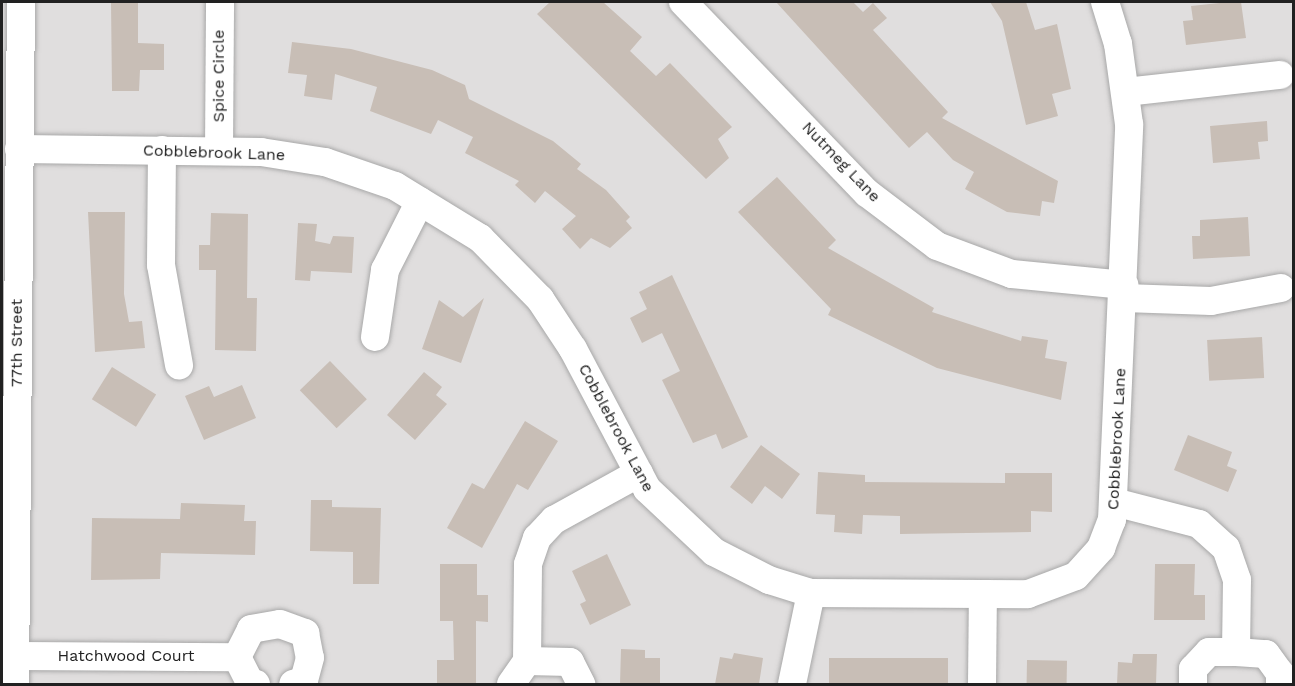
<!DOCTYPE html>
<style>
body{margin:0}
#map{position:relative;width:1295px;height:686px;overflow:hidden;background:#f2efe7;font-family:"Work Sans",sans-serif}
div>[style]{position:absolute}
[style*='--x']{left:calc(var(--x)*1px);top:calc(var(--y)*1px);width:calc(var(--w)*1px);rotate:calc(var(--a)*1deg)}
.residential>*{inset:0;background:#e0dede;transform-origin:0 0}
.building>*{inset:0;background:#c8beb6;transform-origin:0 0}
.roads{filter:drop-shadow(0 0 2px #a8a8a8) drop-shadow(0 0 2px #a8a8a8)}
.minor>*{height:28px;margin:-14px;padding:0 14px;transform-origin:14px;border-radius:14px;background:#fff}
span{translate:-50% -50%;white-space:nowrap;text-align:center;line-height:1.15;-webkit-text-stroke:4.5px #fff;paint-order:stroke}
.street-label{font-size:16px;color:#212121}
.frame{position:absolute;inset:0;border:3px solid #212121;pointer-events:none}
</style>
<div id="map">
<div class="residential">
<i style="left:2px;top:2px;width:1291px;height:682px"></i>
</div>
<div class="building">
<i style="clip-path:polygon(111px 2px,138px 2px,138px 43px,164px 44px,164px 70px,140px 70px,139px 91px,112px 91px)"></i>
<i style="clip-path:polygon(550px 2px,603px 2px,642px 37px,630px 51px,656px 76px,670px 63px,732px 127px,718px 139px,729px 158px,706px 179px,537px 14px)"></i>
<i style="clip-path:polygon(776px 2px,853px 2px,863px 12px,873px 3px,887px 18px,873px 30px,948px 112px,942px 118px,1058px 181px,1054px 203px,1042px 201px,1040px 216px,1007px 212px,965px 189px,974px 172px,953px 160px,927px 132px,909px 148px)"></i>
<i style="clip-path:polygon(990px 2px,1026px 2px,1035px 30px,1057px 24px,1071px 89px,1052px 94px,1058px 116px,1026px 125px,1002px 21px)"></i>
<i style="clip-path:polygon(1229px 2px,1241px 2px,1246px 38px,1186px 45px,1183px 21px,1193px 20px,1191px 6px)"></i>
<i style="clip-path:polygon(292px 42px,351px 49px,432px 70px,465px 85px,469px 99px,553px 141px,581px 164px,577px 169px,606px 190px,630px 217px,626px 221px,632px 228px,610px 248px,591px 238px,580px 249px,562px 229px,576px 216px,545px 191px,535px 203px,515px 185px,519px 181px,465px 153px,473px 137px,438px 120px,431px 134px,370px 111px,377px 87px,335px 74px,332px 100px,304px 96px,307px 75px,288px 73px)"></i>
<i style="clip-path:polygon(1267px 121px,1268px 141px,1258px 142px,1260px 159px,1213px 163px,1210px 126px)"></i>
<i style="clip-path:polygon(777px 177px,836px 240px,828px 248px,934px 308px,932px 312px,1021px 341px,1022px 336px,1048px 340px,1045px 358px,1067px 362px,1061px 400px,937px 368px,828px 315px,831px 309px,738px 212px)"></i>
<i style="clip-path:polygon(88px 212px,125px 212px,124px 294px,129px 322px,142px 321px,145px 348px,95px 352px)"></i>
<i style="clip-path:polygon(211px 213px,248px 214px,247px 298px,257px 298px,256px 351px,215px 350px,216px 270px,199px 270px,199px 245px,210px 245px)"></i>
<i style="clip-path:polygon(1248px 217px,1250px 256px,1193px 259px,1192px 236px,1200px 236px,1200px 220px)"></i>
<i style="clip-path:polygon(298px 223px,317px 224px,315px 241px,330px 244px,333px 236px,354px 237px,352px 273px,311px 271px,310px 281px,295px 280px)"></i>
<i style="clip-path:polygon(672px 275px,748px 437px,722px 449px,716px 434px,693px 443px,662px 380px,680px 371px,662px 333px,642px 343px,630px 318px,647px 309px,639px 292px)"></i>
<i style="clip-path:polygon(484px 298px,461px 363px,422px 349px,439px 300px,463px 317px)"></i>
<i style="left:1262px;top:337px;width:41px;height:55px;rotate:87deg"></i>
<i style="left:330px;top:361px;width:53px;height:42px;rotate:46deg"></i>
<i style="left:112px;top:367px;width:52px;height:38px;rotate:32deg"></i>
<i style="clip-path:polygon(424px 372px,442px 387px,436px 395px,447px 404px,415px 440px,387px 415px)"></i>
<i style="clip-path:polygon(242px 385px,256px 418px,204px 440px,185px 396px,209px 386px,214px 397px)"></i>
<i style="clip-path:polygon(525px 421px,558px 441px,528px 490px,517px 484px,482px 548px,447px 528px,472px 483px,484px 489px)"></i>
<i style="clip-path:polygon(1188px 435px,1232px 452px,1227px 466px,1237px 470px,1228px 492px,1174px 470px)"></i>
<i style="clip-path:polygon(761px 445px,800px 474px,782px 499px,765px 486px,752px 504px,730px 487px)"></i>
<i style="clip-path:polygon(818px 472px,865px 475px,865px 482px,1005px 483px,1005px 473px,1052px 473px,1052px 512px,1031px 511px,1031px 532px,900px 534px,900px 516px,863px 515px,862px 534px,834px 532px,835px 515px,816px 514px)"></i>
<i style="clip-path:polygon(311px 500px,332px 500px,332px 507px,381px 508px,379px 584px,353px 584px,353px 552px,310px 551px)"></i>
<i style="clip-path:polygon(181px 503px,245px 505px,244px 521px,256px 521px,255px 555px,161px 553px,160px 579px,91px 580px,92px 518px,180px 519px)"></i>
<i style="clip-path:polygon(607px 554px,631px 605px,590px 625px,580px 604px,586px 601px,572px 571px)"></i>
<i style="clip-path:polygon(440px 564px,477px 564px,477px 595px,488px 595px,488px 622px,476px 621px,476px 684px,437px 684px,437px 660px,454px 660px,453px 621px,440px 621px)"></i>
<i style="clip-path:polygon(1155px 564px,1195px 564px,1194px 595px,1205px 595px,1205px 620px,1154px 620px)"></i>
<i style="clip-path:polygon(621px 649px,645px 650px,645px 658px,660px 658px,660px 684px,620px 684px)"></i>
<i style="clip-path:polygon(734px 653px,763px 658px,759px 684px,715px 684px,720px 657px,732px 659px)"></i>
<i style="clip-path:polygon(1133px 654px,1157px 654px,1156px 684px,1117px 684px,1118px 662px,1132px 663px)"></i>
<i style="left:948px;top:658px;width:26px;height:119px;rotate:90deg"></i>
<i style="left:1027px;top:660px;width:40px;height:24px;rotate:1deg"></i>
</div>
<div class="roads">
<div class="minor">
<i style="--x:683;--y:2;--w:265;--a:46.1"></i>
<i style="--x:867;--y:193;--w:88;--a:37.1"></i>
<i style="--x:937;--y:246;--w:80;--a:20.5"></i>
<i style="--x:1012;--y:274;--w:113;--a:5.6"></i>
<i style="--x:1126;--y:92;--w:155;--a:-6.3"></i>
<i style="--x:19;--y:149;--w:242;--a:0.7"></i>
<i style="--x:261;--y:152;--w:65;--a:8.9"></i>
<i style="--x:325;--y:162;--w:74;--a:18.9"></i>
<i style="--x:395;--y:186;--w:100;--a:31.5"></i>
<i style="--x:480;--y:238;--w:86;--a:45.5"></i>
<i style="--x:540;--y:299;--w:60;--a:56.6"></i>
<i style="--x:573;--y:349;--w:158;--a:62.1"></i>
<i style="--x:647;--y:489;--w:92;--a:43.2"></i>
<i style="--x:714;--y:552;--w:62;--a:27"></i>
<i style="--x:769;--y:580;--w:44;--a:17.2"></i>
<i style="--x:811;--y:593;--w:217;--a:0.3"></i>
<i style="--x:1028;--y:594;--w:51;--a:-20.6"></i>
<i style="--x:1076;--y:576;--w:38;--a:-48"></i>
<i style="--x:1101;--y:548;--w:30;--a:-69"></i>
<i style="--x:1112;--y:520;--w:396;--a:-87.5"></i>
<i style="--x:1129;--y:124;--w:81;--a:-97.8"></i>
<i style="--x:1118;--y:44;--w:44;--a:-107.2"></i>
<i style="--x:162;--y:150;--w:115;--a:90.5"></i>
<i style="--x:161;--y:265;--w:102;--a:79.8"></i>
<i style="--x:219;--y:151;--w:149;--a:-89.6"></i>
<i style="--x:1124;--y:298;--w:87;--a:2"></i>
<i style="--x:1211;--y:301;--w:71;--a:-10.5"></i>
<i style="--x:375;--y:337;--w:68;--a:-81.5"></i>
<i style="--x:385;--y:270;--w:77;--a:-63.1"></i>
<i style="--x:1114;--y:502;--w:88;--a:14.5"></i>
<i style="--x:1199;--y:524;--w:36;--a:42"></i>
<i style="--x:1226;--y:548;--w:34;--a:71"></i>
<i style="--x:1237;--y:580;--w:72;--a:90.8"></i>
<i style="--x:16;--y:656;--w:221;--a:0.3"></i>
<i style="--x:237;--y:657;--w:31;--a:-63"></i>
<i style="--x:251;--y:629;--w:29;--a:-10"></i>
<i style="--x:280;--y:624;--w:27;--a:20"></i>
<i style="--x:305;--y:633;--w:25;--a:79"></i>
<i style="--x:310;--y:658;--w:24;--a:105"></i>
<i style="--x:304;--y:681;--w:11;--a:165"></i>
<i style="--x:237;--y:657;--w:29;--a:63"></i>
<i style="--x:250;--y:683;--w:6;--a:9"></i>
<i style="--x:527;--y:661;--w:43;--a:1.3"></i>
<i style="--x:570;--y:662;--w:25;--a:63"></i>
<i style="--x:15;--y:684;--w:682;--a:-89.5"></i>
<i style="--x:511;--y:684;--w:28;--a:-55"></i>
<i style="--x:527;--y:661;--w:97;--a:-89.4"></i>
<i style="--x:528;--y:564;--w:28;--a:-71"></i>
<i style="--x:537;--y:538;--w:25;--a:-47"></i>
<i style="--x:554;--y:520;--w:97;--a:-28.9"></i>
<i style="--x:792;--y:684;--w:93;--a:-78.2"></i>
<i style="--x:982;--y:684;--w:89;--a:-89.4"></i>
<i style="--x:1193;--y:684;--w:15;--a:-90"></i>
<i style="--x:1193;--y:669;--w:23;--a:-47"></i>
<i style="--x:1209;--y:652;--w:27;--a:0"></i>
<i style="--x:1236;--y:652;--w:30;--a:4"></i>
<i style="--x:1266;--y:654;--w:24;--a:54"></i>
<i style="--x:1280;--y:673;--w:11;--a:90"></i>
</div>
</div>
<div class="street-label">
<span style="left:219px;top:76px;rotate:-90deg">Spice Circle</span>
<span style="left:214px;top:153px;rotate:2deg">Cobblebrook Lane</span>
<span style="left:841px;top:162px;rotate:46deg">Nutmeg Lane</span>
<span style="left:17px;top:343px;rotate:-90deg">77th Street</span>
<span style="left:616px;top:428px;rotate:62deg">Cobblebrook Lane</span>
<span style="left:1117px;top:439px;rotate:-87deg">Cobblebrook Lane</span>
<span style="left:126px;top:656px">Hatchwood Court</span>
</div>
<div class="frame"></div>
</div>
